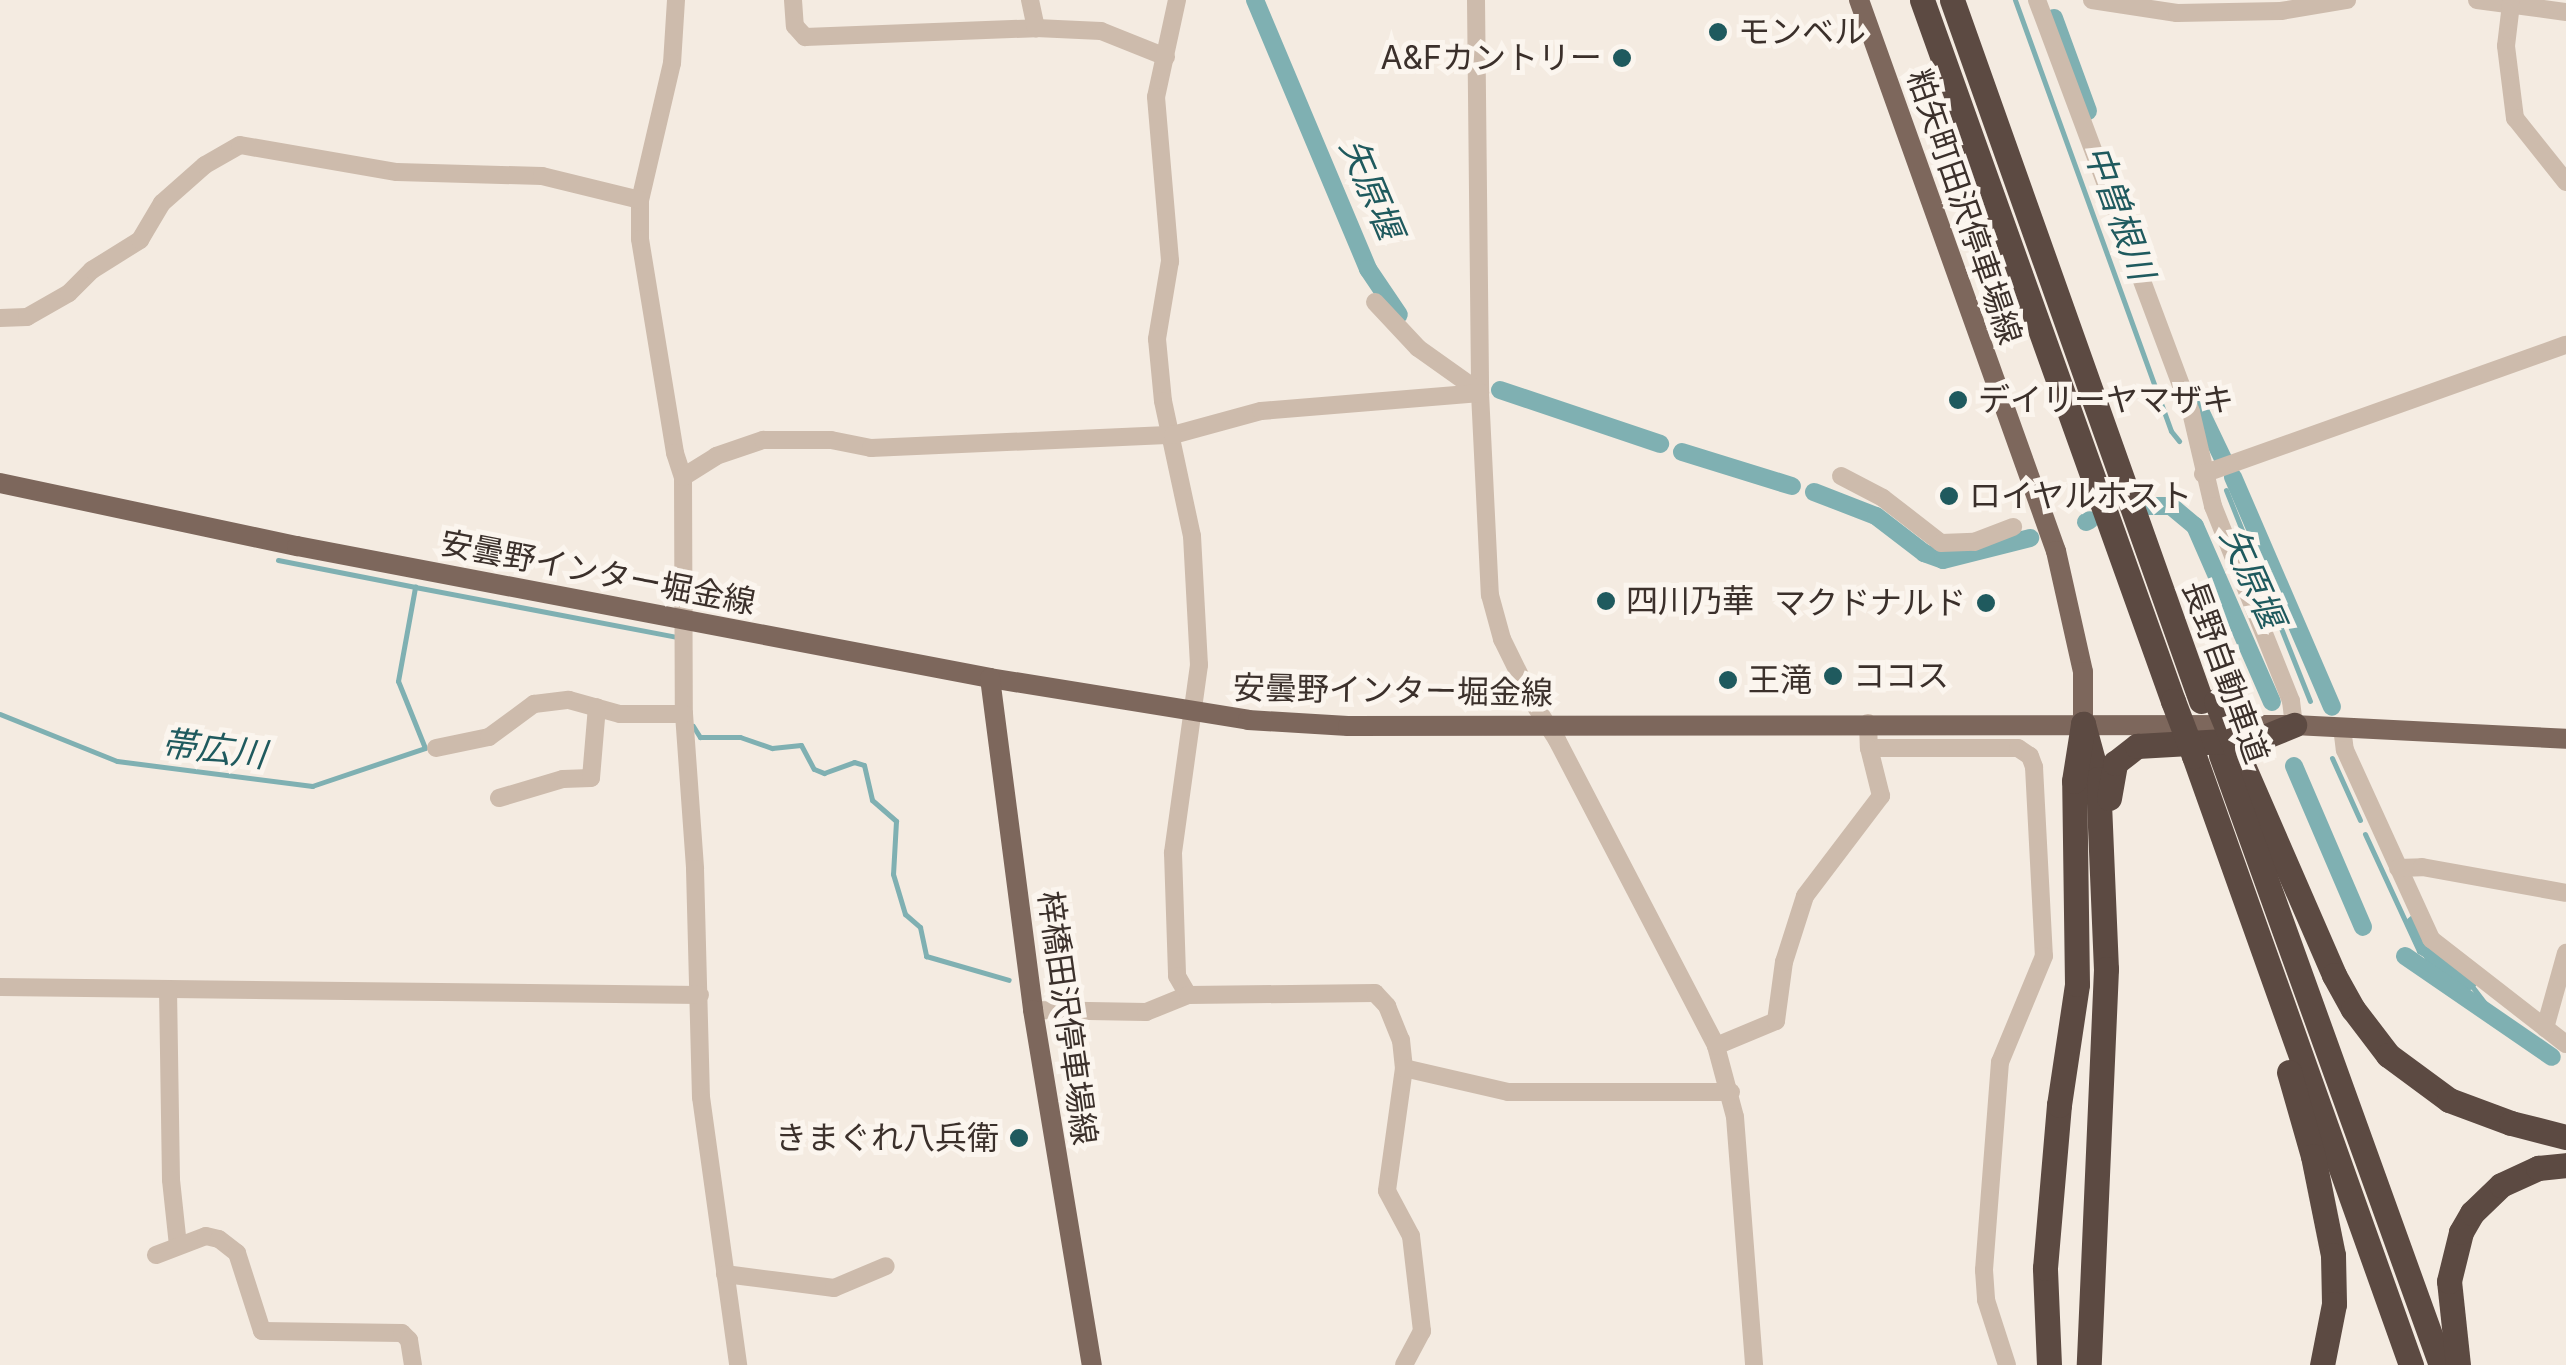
<!DOCTYPE html>
<meta charset="utf-8">
<style>
body{margin:0}
#map{position:relative;width:2566px;height:1365px;overflow:hidden;background:#f4ebe1;font-family:Inter,"Noto Sans JP",sans-serif}
div>[style]{position:absolute}
[style*='--x']{left:calc(var(--x)*1px);top:calc(var(--y)*1px);width:calc(var(--w)*1px);rotate:calc(var(--a)*1deg)}
.stream>*{height:5px;margin:-2.5px;padding:0 2.5px;transform-origin:2.5px;border-radius:2.5px;background:#7fb0b2}
.canal>*{height:18px;margin:-9px;padding:0 9px;transform-origin:9px;border-radius:9px;background:#7fb0b2}
.minor>*{height:18px;margin:-9px;padding:0 9px;transform-origin:9px;border-radius:9px;background:#cdbbac}
.major>*{height:20px;margin:-10px;padding:0 10px;transform-origin:10px;border-radius:10px;background:#7d675c}
.highway>*{height:25px;margin:-12.5px;padding:0 12.5px;transform-origin:12.5px;border-radius:12.5px;background:#5c4a42}
.highway-bridge>*{height:25px;margin:-12.5px;padding:0 12.5px;transform-origin:12.5px;border-radius:12.5px;background:#5c4a42}
.dots>*{width:28px;height:28px;translate:-50% -50%;box-sizing:border-box;border:5px solid #fbf5ee;border-radius:50%}
span{translate:-50% -50%;white-space:nowrap;text-align:center;line-height:1.15;-webkit-text-stroke:10px #fbf5ee;paint-order:stroke}
.poi-label{font-size:32px;color:#3b302b}
.left{translate:0 -50%;text-align:left}
.right{translate:-100% -50%;text-align:right}
.street-label{font-size:32px;color:#3b302b}
.water-label{font-size:35px;color:#1f5a5e;font-style:italic}
</style>
<div id="map">
<div class="stream">
<i style="--x:2015;--y:0;--w:458;--a:70.1"></i>
<i style="--x:2171;--y:431;--w:13;--a:51"></i>
<i style="--x:2226;--y:490;--w:227;--a:68.3"></i>
<i style="--x:278;--y:560;--w:140;--a:11.1"></i>
<i style="--x:0;--y:714;--w:126;--a:21.9"></i>
<i style="--x:117;--y:761;--w:197;--a:7.3"></i>
<i style="--x:312;--y:786;--w:119;--a:-18.6"></i>
<i style="--x:425;--y:748;--w:72;--a:-111.9"></i>
<i style="--x:398;--y:681;--w:96;--a:-79.7"></i>
<i style="--x:415;--y:587;--w:266;--a:10.8"></i>
<i style="--x:693;--y:726;--w:13;--a:58"></i>
<i style="--x:700;--y:737;--w:40;--a:0"></i>
<i style="--x:740;--y:737;--w:34;--a:19"></i>
<i style="--x:772;--y:748;--w:29;--a:-6"></i>
<i style="--x:801;--y:745;--w:27;--a:62"></i>
<i style="--x:814;--y:769;--w:11;--a:22"></i>
<i style="--x:824;--y:773;--w:32;--a:-20"></i>
<i style="--x:854;--y:762;--w:10;--a:17"></i>
<i style="--x:864;--y:765;--w:36;--a:77"></i>
<i style="--x:872;--y:800;--w:32;--a:41"></i>
<i style="--x:896;--y:821;--w:53;--a:93.2"></i>
<i style="--x:893;--y:874;--w:42;--a:73.3"></i>
<i style="--x:905;--y:914;--w:20;--a:41"></i>
<i style="--x:920;--y:927;--w:30;--a:78"></i>
<i style="--x:926;--y:956;--w:86;--a:16.1"></i>
<i style="--x:2332;--y:758;--w:68;--a:65.7"></i>
<i style="--x:2365;--y:834;--w:129;--a:65.2"></i>
<i style="--x:2419;--y:951;--w:57;--a:31.5"></i>
<i style="--x:2468;--y:981;--w:48;--a:52.7"></i>
</div>
<div class="canal">
<i style="--x:1255;--y:0;--w:292;--a:67.2"></i>
<i style="--x:1368;--y:269;--w:55;--a:56"></i>
<i style="--x:2054;--y:18;--w:99;--a:69.9"></i>
<i style="--x:1500;--y:390;--w:169;--a:18.6"></i>
<i style="--x:2194;--y:398;--w:70;--a:64.5"></i>
<i style="--x:1682;--y:452;--w:115;--a:17.2"></i>
<i style="--x:2233;--y:477;--w:250;--a:66.7"></i>
<i style="--x:1814;--y:492;--w:66;--a:21.2"></i>
<i style="--x:1876;--y:516;--w:61;--a:37.6"></i>
<i style="--x:1924;--y:553;--w:20;--a:20"></i>
<i style="--x:1943;--y:560;--w:90;--a:-14.2"></i>
<i style="--x:2149;--y:506;--w:22;--a:0"></i>
<i style="--x:2171;--y:506;--w:31;--a:40"></i>
<i style="--x:2195;--y:526;--w:192;--a:66.4"></i>
<i style="--x:2086;--y:522;--w:4;--a:-27"></i>
<i style="--x:2294;--y:766;--w:175;--a:66.8"></i>
<i style="--x:2415;--y:924;--w:36;--a:60"></i>
<i style="--x:2433;--y:955;--w:44;--a:36.6"></i>
<i style="--x:2405;--y:956;--w:178;--a:34.5"></i>
</div>
<div class="minor">
<i style="--x:676;--y:0;--w:63;--a:93.6"></i>
<i style="--x:672;--y:63;--w:141;--a:103.1"></i>
<i style="--x:640;--y:200;--w:39;--a:90"></i>
<i style="--x:640;--y:239;--w:217;--a:80.7"></i>
<i style="--x:675;--y:453;--w:25;--a:72"></i>
<i style="--x:683;--y:477;--w:237;--a:89.8"></i>
<i style="--x:684;--y:714;--w:155;--a:85.9"></i>
<i style="--x:695;--y:869;--w:228;--a:88.5"></i>
<i style="--x:701;--y:1097;--w:271;--a:82.1"></i>
<i style="--x:793;--y:0;--w:26;--a:86"></i>
<i style="--x:795;--y:26;--w:15;--a:48"></i>
<i style="--x:805;--y:37;--w:231;--a:-2.2"></i>
<i style="--x:1036;--y:28;--w:65;--a:2.6"></i>
<i style="--x:1101;--y:31;--w:70;--a:21.8"></i>
<i style="--x:1030;--y:0;--w:29;--a:78"></i>
<i style="--x:1177;--y:0;--w:99;--a:102.2"></i>
<i style="--x:1156;--y:97;--w:165;--a:85.1"></i>
<i style="--x:1170;--y:261;--w:79;--a:99.5"></i>
<i style="--x:1157;--y:339;--w:62;--a:84.5"></i>
<i style="--x:1163;--y:401;--w:138;--a:77.9"></i>
<i style="--x:1192;--y:536;--w:129;--a:86.9"></i>
<i style="--x:1199;--y:665;--w:190;--a:97.9"></i>
<i style="--x:1173;--y:853;--w:123;--a:88.1"></i>
<i style="--x:1177;--y:976;--w:22;--a:60"></i>
<i style="--x:1476;--y:0;--w:393;--a:89.4"></i>
<i style="--x:1480;--y:393;--w:202;--a:87.2"></i>
<i style="--x:1490;--y:595;--w:46;--a:74.7"></i>
<i style="--x:1502;--y:639;--w:72;--a:63.8"></i>
<i style="--x:1534;--y:704;--w:43;--a:57.4"></i>
<i style="--x:1557;--y:740;--w:345;--a:62.5"></i>
<i style="--x:1716;--y:1046;--w:73;--a:75"></i>
<i style="--x:1735;--y:1117;--w:249;--a:85.6"></i>
<i style="--x:2037;--y:0;--w:440;--a:69.5"></i>
<i style="--x:2191;--y:412;--w:97;--a:76.8"></i>
<i style="--x:2213;--y:506;--w:210;--a:68.2"></i>
<i style="--x:2291;--y:701;--w:24;--a:83"></i>
<i style="--x:2092;--y:0;--w:86;--a:8.7"></i>
<i style="--x:2177;--y:13;--w:104;--a:-1.1"></i>
<i style="--x:2281;--y:11;--w:67;--a:-9.5"></i>
<i style="--x:2477;--y:0;--w:90;--a:7.7"></i>
<i style="--x:2511;--y:4;--w:42;--a:96.8"></i>
<i style="--x:2506;--y:46;--w:73;--a:82.9"></i>
<i style="--x:2515;--y:118;--w:82;--a:51.4"></i>
<i style="--x:1375;--y:302;--w:63;--a:46.9"></i>
<i style="--x:1418;--y:348;--w:76;--a:35.4"></i>
<i style="--x:0;--y:318;--w:27;--a:-2"></i>
<i style="--x:27;--y:317;--w:48;--a:-29.7"></i>
<i style="--x:69;--y:293;--w:33;--a:-45"></i>
<i style="--x:92;--y:270;--w:57;--a:-32"></i>
<i style="--x:140;--y:240;--w:43;--a:-59.3"></i>
<i style="--x:162;--y:203;--w:57;--a:-41.5"></i>
<i style="--x:205;--y:165;--w:40;--a:-29.7"></i>
<i style="--x:240;--y:145;--w:159;--a:9.8"></i>
<i style="--x:397;--y:172;--w:145;--a:1.6"></i>
<i style="--x:542;--y:176;--w:101;--a:13.8"></i>
<i style="--x:2203;--y:474;--w:385;--a:-19.6"></i>
<i style="--x:1841;--y:476;--w:47;--a:27.6"></i>
<i style="--x:1883;--y:498;--w:73;--a:37.8"></i>
<i style="--x:1941;--y:543;--w:33;--a:-2"></i>
<i style="--x:1974;--y:542;--w:42;--a:-21"></i>
<i style="--x:683;--y:477;--w:39;--a:-32"></i>
<i style="--x:716;--y:456;--w:50;--a:-18.8"></i>
<i style="--x:763;--y:440;--w:68;--a:0"></i>
<i style="--x:831;--y:440;--w:41;--a:11.3"></i>
<i style="--x:871;--y:448;--w:302;--a:-2.5"></i>
<i style="--x:1173;--y:435;--w:91;--a:-15.3"></i>
<i style="--x:1261;--y:411;--w:220;--a:-4.7"></i>
<i style="--x:1868;--y:723;--w:25;--a:88"></i>
<i style="--x:1869;--y:748;--w:149;--a:0"></i>
<i style="--x:2018;--y:748;--w:14;--a:34"></i>
<i style="--x:2030;--y:756;--w:12;--a:70"></i>
<i style="--x:2034;--y:767;--w:189;--a:87"></i>
<i style="--x:2044;--y:956;--w:115;--a:112.5"></i>
<i style="--x:2000;--y:1062;--w:209;--a:94.4"></i>
<i style="--x:1984;--y:1270;--w:30;--a:86"></i>
<i style="--x:1986;--y:1300;--w:68;--a:72.1"></i>
<i style="--x:2342;--y:727;--w:23;--a:83"></i>
<i style="--x:2345;--y:750;--w:208;--a:65.5"></i>
<i style="--x:2431;--y:939;--w:171;--a:37.9"></i>
<i style="--x:436;--y:748;--w:54;--a:-11.7"></i>
<i style="--x:489;--y:737;--w:56;--a:-36.3"></i>
<i style="--x:534;--y:704;--w:35;--a:-7"></i>
<i style="--x:569;--y:700;--w:53;--a:15.4"></i>
<i style="--x:620;--y:714;--w:64;--a:0"></i>
<i style="--x:499;--y:798;--w:67;--a:-16.5"></i>
<i style="--x:563;--y:779;--w:28;--a:-2"></i>
<i style="--x:591;--y:778;--w:71;--a:-85.2"></i>
<i style="--x:2398;--y:868;--w:24;--a:-2"></i>
<i style="--x:2422;--y:867;--w:146;--a:10.2"></i>
<i style="--x:0;--y:987;--w:700;--a:0.65"></i>
<i style="--x:168;--y:989;--w:191;--a:89.1"></i>
<i style="--x:171;--y:1180;--w:66;--a:83.9"></i>
<i style="--x:1033;--y:1010;--w:113;--a:1"></i>
<i style="--x:1146;--y:1012;--w:45;--a:-22"></i>
<i style="--x:1188;--y:995;--w:187;--a:-0.6"></i>
<i style="--x:1375;--y:993;--w:18;--a:47"></i>
<i style="--x:1387;--y:1006;--w:37;--a:68"></i>
<i style="--x:1401;--y:1040;--w:28;--a:84"></i>
<i style="--x:1404;--y:1068;--w:124;--a:97.9"></i>
<i style="--x:1387;--y:1191;--w:51;--a:61.9"></i>
<i style="--x:1411;--y:1236;--w:96;--a:83.4"></i>
<i style="--x:1422;--y:1331;--w:38;--a:118"></i>
<i style="--x:2545;--y:1028;--w:78;--a:-74.4"></i>
<i style="--x:1716;--y:1046;--w:65;--a:-22.6"></i>
<i style="--x:1776;--y:1021;--w:60;--a:-82.3"></i>
<i style="--x:1784;--y:962;--w:69;--a:-72.3"></i>
<i style="--x:1805;--y:896;--w:126;--a:-52.8"></i>
<i style="--x:1881;--y:796;--w:49;--a:-104"></i>
<i style="--x:1404;--y:1068;--w:107;--a:13"></i>
<i style="--x:1508;--y:1092;--w:223;--a:0"></i>
<i style="--x:156;--y:1255;--w:53;--a:-20.8"></i>
<i style="--x:206;--y:1236;--w:13;--a:13"></i>
<i style="--x:219;--y:1239;--w:23;--a:38"></i>
<i style="--x:237;--y:1253;--w:82;--a:72.2"></i>
<i style="--x:262;--y:1331;--w:140;--a:0.8"></i>
<i style="--x:402;--y:1333;--w:10;--a:45"></i>
<i style="--x:409;--y:1340;--w:25;--a:81"></i>
<i style="--x:725;--y:1274;--w:110;--a:7.3"></i>
<i style="--x:834;--y:1288;--w:56;--a:-22.9"></i>
</div>
<div class="major">
<i style="--x:1859;--y:0;--w:585;--a:70.33"></i>
<i style="--x:2056;--y:551;--w:124;--a:77.4"></i>
<i style="--x:2083;--y:672;--w:52;--a:90"></i>
<i style="--x:0;--y:483;--w:304;--a:12"></i>
<i style="--x:297;--y:546;--w:705;--a:10.78"></i>
<i style="--x:990;--y:678;--w:261;--a:9.2"></i>
<i style="--x:1248;--y:720;--w:100;--a:3.4"></i>
<i style="--x:1348;--y:726;--w:946;--a:-0.06"></i>
<i style="--x:2294;--y:725;--w:272;--a:2.9"></i>
<i style="--x:990;--y:678;--w:335;--a:82.6"></i>
<i style="--x:1033;--y:1010;--w:360;--a:80.6"></i>
</div>
<div class="highway">
<i style="--x:1922;--y:0;--w:745;--a:70.3"></i>
<i style="--x:1952;--y:0;--w:744;--a:70.44"></i>
<i style="--x:2083;--y:724;--w:57;--a:74.7"></i>
<i style="--x:2098;--y:779;--w:190;--a:87.6"></i>
<i style="--x:2106;--y:969;--w:396;--a:92.5"></i>
<i style="--x:2238;--y:754;--w:241;--a:66.5"></i>
<i style="--x:2334;--y:975;--w:39;--a:61"></i>
<i style="--x:2353;--y:1009;--w:58;--a:52.7"></i>
<i style="--x:2388;--y:1055;--w:76;--a:36.4"></i>
<i style="--x:2449;--y:1100;--w:66;--a:20.4"></i>
<i style="--x:2511;--y:1123;--w:57;--a:14.3"></i>
<i style="--x:2221;--y:755;--w:648;--a:70.17"></i>
<i style="--x:2194;--y:756;--w:647;--a:70.39"></i>
<i style="--x:2109;--y:798;--w:36;--a:-80"></i>
<i style="--x:2115;--y:763;--w:28;--a:-38"></i>
<i style="--x:2137;--y:746;--w:122;--a:-3.3"></i>
<i style="--x:2259;--y:739;--w:38;--a:-22"></i>
<i style="--x:2289;--y:1072;--w:87;--a:74.1"></i>
<i style="--x:2313;--y:1156;--w:101;--a:78.6"></i>
<i style="--x:2333;--y:1255;--w:49;--a:88.8"></i>
<i style="--x:2334;--y:1304;--w:62;--a:101.1"></i>
<i style="--x:2049;--y:1365;--w:97;--a:-92.4"></i>
<i style="--x:2045;--y:1268;--w:164;--a:-85.1"></i>
<i style="--x:2059;--y:1105;--w:122;--a:-81.5"></i>
<i style="--x:2077;--y:984;--w:203;--a:-90.8"></i>
<i style="--x:2074;--y:781;--w:58;--a:-81"></i>
<i style="--x:2458;--y:1365;--w:84;--a:-96.1"></i>
<i style="--x:2449;--y:1281;--w:50;--a:-76.2"></i>
<i style="--x:2461;--y:1232;--w:22;--a:-60"></i>
<i style="--x:2472;--y:1213;--w:40;--a:-44"></i>
<i style="--x:2501;--y:1185;--w:41;--a:-24.7"></i>
<i style="--x:2538;--y:1168;--w:28;--a:-6"></i>
</div>
<div class="highway-bridge">
<i style="--x:2173;--y:701;--w:59;--a:69.1"></i>
<i style="--x:2216;--y:701;--w:57;--a:67.5"></i>
</div>
<div class="dots">
<i style="left:1718px;top:32px;background:#1f5a5e"></i>
<i style="left:1622px;top:58px;background:#1f5a5e"></i>
<i style="left:1958px;top:400px;background:#1f5a5e"></i>
<i style="left:1949px;top:496px;background:#1f5a5e"></i>
<i style="left:1606px;top:601px;background:#1f5a5e"></i>
<i style="left:1986px;top:603px;background:#1f5a5e"></i>
<i style="left:1833px;top:676px;background:#1f5a5e"></i>
<i style="left:1728px;top:680px;background:#1f5a5e"></i>
<i style="left:1019px;top:1138px;background:#1f5a5e"></i>
</div>
<div class="poi-label">
<span class="left" style="left:1738px;top:32px">モンベル</span>
<span class="right" style="left:1602px;top:58px">A&amp;Fカントリー</span>
<span class="left" style="left:1978px;top:400px">デイリーヤマザキ</span>
<span class="left" style="left:1969px;top:496px">ロイヤルホスト</span>
<span class="left" style="left:1626px;top:601px">四川乃華</span>
<span class="right" style="left:1966px;top:603px">マクドナルド</span>
<span class="left" style="left:1853px;top:676px">ココス</span>
<span class="left" style="left:1748px;top:680px">王滝</span>
<span class="right" style="left:999px;top:1138px">きまぐれ八兵衛</span>
</div>
<div class="street-label">
<span style="left:1964px;top:207px;rotate:71deg">粕矢町田沢停車場線</span>
<span style="left:598px;top:573px;rotate:11deg">安曇野インター堀金線</span>
<span style="left:2225px;top:672px;rotate:70deg">長野自動車道</span>
<span style="left:1393px;top:691px;rotate:1deg">安曇野インター堀金線</span>
<span style="left:1067px;top:1018px;rotate:82deg">梓橋田沢停車場線</span>
</div>
<div class="water-label">
<span style="left:1372px;top:188px;rotate:67deg">矢原堰</span>
<span style="left:2120px;top:212px;rotate:70deg">中曽根川</span>
<span style="left:2253px;top:577px;rotate:66deg">矢原堰</span>
<span style="left:214px;top:748px;rotate:7deg">帯広川</span>
</div>
</div>
